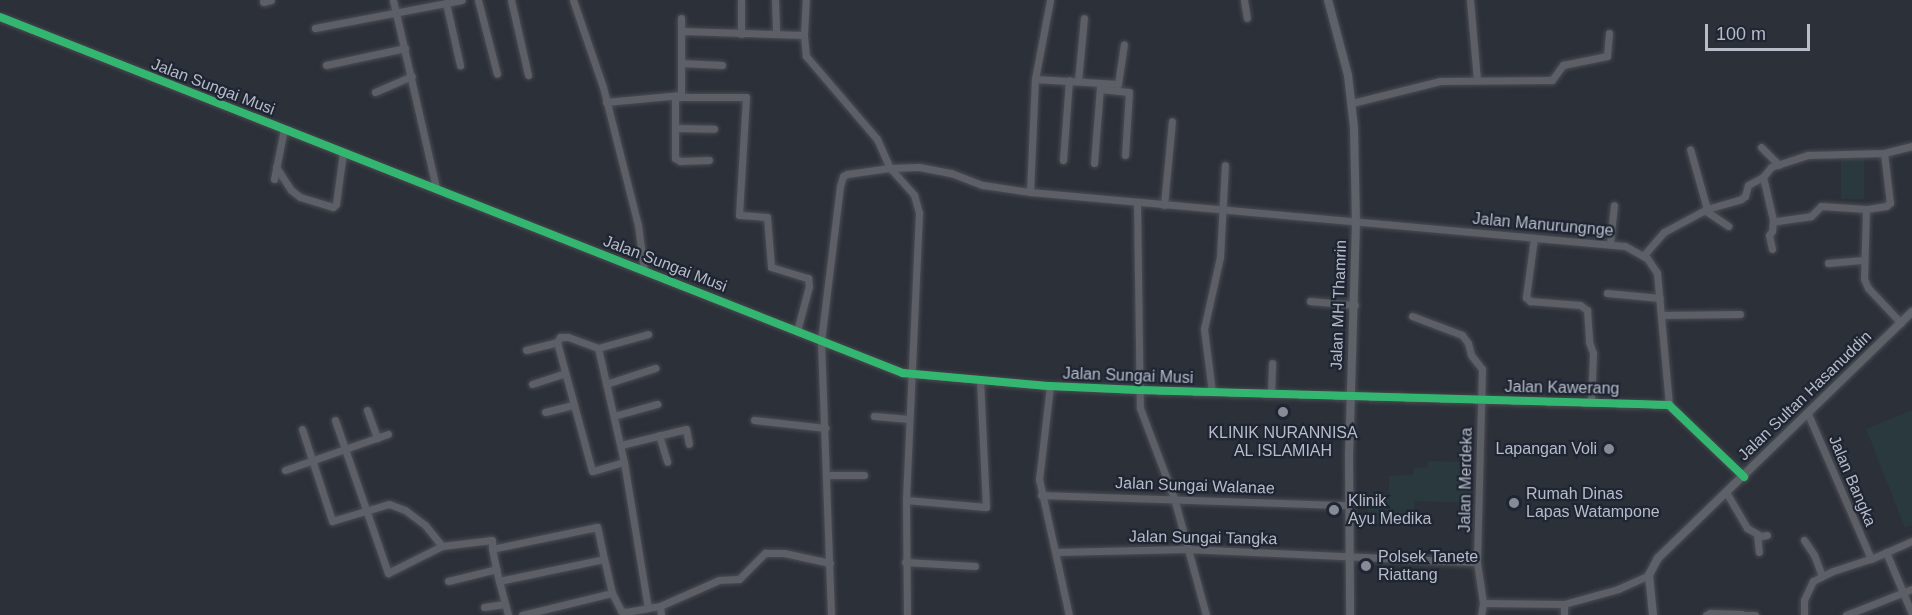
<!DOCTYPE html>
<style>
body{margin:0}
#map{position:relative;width:1912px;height:615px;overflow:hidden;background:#2c3038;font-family:Helvetica,sans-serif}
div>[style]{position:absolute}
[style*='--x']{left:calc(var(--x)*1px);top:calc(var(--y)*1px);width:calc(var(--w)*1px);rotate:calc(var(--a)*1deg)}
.green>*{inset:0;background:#29393d;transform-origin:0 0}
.roads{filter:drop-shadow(0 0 2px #4a4c53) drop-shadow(0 0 2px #4a4c53)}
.minor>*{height:7px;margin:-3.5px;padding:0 3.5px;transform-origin:3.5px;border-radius:3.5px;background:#5c5f66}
.major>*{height:8px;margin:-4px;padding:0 4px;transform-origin:4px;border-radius:4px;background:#5d6168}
.cycleway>*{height:8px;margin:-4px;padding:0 4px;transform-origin:4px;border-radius:4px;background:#33b770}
.dots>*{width:16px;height:16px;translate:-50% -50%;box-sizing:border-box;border:3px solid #1f2533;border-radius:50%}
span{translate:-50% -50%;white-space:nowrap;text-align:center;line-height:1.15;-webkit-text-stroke:4.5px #1f2533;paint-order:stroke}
.street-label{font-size:16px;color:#b7bcc8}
.poi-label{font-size:16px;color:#b7bcc8}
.right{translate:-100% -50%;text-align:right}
.left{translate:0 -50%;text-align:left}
.scale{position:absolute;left:1705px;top:24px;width:105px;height:27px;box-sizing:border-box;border:3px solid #b7bcc8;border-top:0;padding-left:8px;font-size:18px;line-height:21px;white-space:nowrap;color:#b7bcc8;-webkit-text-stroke:4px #1f2533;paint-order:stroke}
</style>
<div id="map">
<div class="green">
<i style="left:1841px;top:155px;width:23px;height:44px"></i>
<i style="clip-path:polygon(1912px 410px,1912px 525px,1905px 528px,1866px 429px)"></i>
<i style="clip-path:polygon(1428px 461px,1472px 462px,1471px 503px,1414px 501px,1414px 517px,1410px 517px,1410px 523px,1372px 524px,1371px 516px,1368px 516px,1368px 494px,1389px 494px,1389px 476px,1413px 475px,1414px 468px,1428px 467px)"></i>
</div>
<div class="roads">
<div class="minor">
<i style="--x:393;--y:0;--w:192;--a:77.1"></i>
<i style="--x:478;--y:0;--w:76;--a:75.6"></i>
<i style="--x:511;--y:0;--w:77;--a:77.2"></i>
<i style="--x:573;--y:0;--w:92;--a:71"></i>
<i style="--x:603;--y:87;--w:142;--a:75.8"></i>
<i style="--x:638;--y:225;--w:45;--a:82.4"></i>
<i style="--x:741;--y:0;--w:34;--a:90"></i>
<i style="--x:775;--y:0;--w:34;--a:88"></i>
<i style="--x:1244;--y:0;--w:18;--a:81"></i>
<i style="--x:1470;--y:0;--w:80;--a:85"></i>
<i style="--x:263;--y:2;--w:8;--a:-14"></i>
<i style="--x:446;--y:3;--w:16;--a:-11"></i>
<i style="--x:0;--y:17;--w:971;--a:21.52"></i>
<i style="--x:903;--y:373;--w:148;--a:5.1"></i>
<i style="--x:1050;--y:386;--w:89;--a:2.6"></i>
<i style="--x:1139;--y:390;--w:530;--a:1.62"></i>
<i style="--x:1669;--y:405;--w:104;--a:43.8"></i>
<i style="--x:315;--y:28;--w:133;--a:-10.8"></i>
<i style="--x:446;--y:3;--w:64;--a:77.3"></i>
<i style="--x:682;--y:31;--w:122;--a:1.9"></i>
<i style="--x:804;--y:35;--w:21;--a:85"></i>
<i style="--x:806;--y:56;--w:109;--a:49.5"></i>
<i style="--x:877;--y:139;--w:32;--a:66"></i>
<i style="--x:890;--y:168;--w:29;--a:-2"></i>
<i style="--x:919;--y:167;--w:33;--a:11"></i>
<i style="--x:951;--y:173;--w:34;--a:21"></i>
<i style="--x:983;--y:185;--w:48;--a:8.5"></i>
<i style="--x:1030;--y:192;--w:597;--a:5.19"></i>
<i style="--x:1625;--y:246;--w:25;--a:29"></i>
<i style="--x:1647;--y:258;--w:18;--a:56"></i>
<i style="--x:1657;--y:273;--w:133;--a:84.8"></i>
<i style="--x:804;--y:35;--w:35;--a:-87"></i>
<i style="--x:681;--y:63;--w:41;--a:2.8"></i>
<i style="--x:326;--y:65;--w:81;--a:-12.1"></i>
<i style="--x:1035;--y:79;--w:83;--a:3.4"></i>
<i style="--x:1118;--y:84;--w:40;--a:-81.5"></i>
<i style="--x:1078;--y:81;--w:63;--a:-84.6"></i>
<i style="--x:1100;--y:89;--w:29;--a:6"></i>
<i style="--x:1129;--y:92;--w:63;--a:93.6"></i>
<i style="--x:375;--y:92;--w:40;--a:-23.4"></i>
<i style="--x:679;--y:97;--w:67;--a:0"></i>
<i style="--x:746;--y:97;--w:118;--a:93.4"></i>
<i style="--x:739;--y:215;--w:28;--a:4"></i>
<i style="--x:767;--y:217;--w:50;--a:85.4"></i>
<i style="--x:771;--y:267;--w:39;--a:17"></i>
<i style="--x:808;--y:278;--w:8;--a:83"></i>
<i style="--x:809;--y:286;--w:47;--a:104.9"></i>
<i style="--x:675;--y:98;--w:60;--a:90"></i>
<i style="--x:675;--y:158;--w:6;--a:31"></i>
<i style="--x:680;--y:161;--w:29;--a:-2"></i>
<i style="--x:606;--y:102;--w:75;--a:-5.3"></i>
<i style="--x:681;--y:95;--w:77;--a:-90"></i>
<i style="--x:1352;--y:103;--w:91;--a:-14"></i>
<i style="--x:1440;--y:81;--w:112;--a:-0.5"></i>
<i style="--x:1552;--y:80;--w:19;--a:-54"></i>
<i style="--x:1563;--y:65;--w:45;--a:-11.6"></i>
<i style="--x:1607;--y:56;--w:23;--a:-85"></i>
<i style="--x:675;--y:128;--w:39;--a:1"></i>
<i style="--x:1761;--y:147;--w:25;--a:45"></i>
<i style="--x:1884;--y:153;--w:29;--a:-14"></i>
<i style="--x:1063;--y:160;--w:80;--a:-85.7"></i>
<i style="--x:1094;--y:163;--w:77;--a:-85.5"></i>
<i style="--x:276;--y:167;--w:27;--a:57"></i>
<i style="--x:291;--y:190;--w:11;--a:38"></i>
<i style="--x:300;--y:197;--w:34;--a:17"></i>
<i style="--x:333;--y:207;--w:4;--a:-45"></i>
<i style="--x:336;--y:204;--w:52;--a:-82.3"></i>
<i style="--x:1763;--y:177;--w:44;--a:76.9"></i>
<i style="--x:1773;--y:220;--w:4;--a:14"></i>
<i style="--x:1777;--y:221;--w:34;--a:-8"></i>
<i style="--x:1811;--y:216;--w:14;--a:-45"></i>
<i style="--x:1821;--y:206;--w:45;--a:3.8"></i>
<i style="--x:274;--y:179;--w:51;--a:-78.7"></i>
<i style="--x:1030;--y:192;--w:113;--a:-87.5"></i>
<i style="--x:1035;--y:79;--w:80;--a:-79.2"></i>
<i style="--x:1137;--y:203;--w:205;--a:89.2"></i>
<i style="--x:1140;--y:408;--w:96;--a:69.3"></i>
<i style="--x:1174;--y:498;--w:121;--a:74.7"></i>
<i style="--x:1164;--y:205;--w:84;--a:-84.6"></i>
<i style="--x:1707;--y:209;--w:35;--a:-16"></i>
<i style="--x:1741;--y:199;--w:5;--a:-37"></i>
<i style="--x:1745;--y:196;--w:11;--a:-75"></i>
<i style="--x:1748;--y:185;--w:17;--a:-28"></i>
<i style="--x:1763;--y:177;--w:13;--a:-51"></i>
<i style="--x:1771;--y:167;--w:39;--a:-18"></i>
<i style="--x:1808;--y:155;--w:76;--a:-1.5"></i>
<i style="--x:1884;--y:153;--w:50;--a:83.2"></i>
<i style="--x:1890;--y:203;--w:5;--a:143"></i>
<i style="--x:1886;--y:206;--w:20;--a:171"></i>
<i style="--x:1866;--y:209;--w:70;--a:91.6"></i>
<i style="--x:1864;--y:279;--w:10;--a:66"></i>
<i style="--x:1868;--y:288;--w:48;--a:46.7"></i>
<i style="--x:1706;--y:211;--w:27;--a:34"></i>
<i style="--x:1534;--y:238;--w:60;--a:97.7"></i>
<i style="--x:1526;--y:297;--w:6;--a:45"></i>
<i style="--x:1530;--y:301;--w:50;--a:4.6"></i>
<i style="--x:1580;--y:305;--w:9;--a:36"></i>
<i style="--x:1587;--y:310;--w:32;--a:86"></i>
<i style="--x:1589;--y:342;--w:12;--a:70"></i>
<i style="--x:1593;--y:353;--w:50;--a:92.3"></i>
<i style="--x:1610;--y:243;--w:38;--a:-84"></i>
<i style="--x:1772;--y:249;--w:14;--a:-102"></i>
<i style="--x:1769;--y:235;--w:5;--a:-53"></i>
<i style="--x:1772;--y:231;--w:11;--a:-85"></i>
<i style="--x:1643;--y:256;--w:32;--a:-49"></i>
<i style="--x:1664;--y:232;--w:49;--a:-28.1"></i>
<i style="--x:1707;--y:209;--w:62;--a:-105.8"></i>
<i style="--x:1828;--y:263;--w:36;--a:-5"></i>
<i style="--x:1607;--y:293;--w:53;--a:5.4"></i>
<i style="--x:1310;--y:301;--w:45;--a:5.1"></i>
<i style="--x:1662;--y:315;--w:78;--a:-0.7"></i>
<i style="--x:1412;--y:316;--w:53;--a:20.8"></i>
<i style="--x:1462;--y:335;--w:10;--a:53"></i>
<i style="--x:1468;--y:343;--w:12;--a:76"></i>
<i style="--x:1471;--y:355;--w:18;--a:52"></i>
<i style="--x:1482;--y:369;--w:193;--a:91.5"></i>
<i style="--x:1477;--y:562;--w:41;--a:81.7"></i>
<i style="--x:1483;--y:603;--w:12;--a:99"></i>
<i style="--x:598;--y:348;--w:117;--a:77.2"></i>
<i style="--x:624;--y:462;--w:148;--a:80.7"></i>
<i style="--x:648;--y:608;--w:12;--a:-9"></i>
<i style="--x:526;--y:350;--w:32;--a:-14"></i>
<i style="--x:532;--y:384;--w:35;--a:-18"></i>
<i style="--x:606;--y:384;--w:52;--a:-18.1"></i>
<i style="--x:1050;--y:386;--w:94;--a:96.7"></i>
<i style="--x:1039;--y:479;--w:139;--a:77.6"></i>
<i style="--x:1212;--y:392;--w:64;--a:-97.2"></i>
<i style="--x:1204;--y:329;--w:74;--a:-77.5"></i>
<i style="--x:1220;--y:257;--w:92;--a:-86.9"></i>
<i style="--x:1271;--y:394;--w:31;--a:-88"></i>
<i style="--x:367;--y:410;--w:30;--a:70"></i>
<i style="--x:545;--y:412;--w:29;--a:-14"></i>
<i style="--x:1808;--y:414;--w:158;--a:66.5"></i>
<i style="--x:614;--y:416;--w:45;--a:-15.6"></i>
<i style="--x:874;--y:416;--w:35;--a:5"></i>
<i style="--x:335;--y:420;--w:162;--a:70.9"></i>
<i style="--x:388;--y:573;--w:60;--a:-26.6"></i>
<i style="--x:442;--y:546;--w:50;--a:-6.8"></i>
<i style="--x:492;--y:540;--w:9;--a:90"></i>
<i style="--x:754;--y:420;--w:72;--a:6.3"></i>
<i style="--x:302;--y:429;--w:97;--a:71.9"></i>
<i style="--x:332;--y:521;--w:59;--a:-16.6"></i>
<i style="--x:389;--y:504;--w:17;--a:21"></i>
<i style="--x:405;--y:510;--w:25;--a:37"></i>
<i style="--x:425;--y:525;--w:27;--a:51"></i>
<i style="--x:659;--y:435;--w:28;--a:73"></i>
<i style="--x:621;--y:445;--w:67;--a:-13.8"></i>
<i style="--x:686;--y:429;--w:15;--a:79"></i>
<i style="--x:624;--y:462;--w:33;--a:164"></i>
<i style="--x:592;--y:471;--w:134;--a:-105.2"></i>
<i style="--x:557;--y:342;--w:6;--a:-59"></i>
<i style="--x:560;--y:337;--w:8;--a:0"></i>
<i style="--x:568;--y:337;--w:32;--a:20"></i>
<i style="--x:598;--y:348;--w:52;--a:-15.6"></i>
<i style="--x:285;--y:470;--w:109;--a:-19.3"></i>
<i style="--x:827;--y:475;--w:37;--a:0"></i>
<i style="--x:1726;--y:492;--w:42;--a:59.7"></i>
<i style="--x:1747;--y:528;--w:16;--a:30"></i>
<i style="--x:1761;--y:536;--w:6;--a:-9"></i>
<i style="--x:1041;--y:495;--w:307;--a:1.9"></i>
<i style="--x:906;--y:500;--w:80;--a:5"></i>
<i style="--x:986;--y:507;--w:127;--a:-92.7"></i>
<i style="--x:1757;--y:534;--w:18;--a:84"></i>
<i style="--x:1804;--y:540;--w:18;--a:56"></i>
<i style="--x:1814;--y:555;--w:22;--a:69"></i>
<i style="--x:1056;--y:552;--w:131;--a:-1.3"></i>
<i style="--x:1187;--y:549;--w:290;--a:2.6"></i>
<i style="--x:1886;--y:552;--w:67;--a:67.2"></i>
<i style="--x:905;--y:562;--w:70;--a:3.3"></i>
<i style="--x:448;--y:581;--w:50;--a:-13.8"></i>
<i style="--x:499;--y:581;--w:107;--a:-11.8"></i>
<i style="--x:604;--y:559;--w:33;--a:-102"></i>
<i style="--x:597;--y:527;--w:107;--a:168.2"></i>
<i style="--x:492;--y:549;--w:33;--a:78"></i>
<i style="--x:499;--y:581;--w:35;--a:75"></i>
<i style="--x:612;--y:593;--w:20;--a:63"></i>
<i style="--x:621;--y:611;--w:5;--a:11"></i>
<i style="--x:626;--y:612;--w:22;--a:-10"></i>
<i style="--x:1483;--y:603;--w:81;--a:0.7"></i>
<i style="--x:1564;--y:604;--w:56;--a:-15.5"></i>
<i style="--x:1618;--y:589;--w:34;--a:-24"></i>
<i style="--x:484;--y:607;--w:21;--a:-8"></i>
<i style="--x:522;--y:615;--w:93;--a:-13.7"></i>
<i style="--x:612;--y:593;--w:35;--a:-103"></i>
<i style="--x:661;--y:615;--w:9;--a:-96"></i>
<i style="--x:660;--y:606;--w:64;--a:-23.8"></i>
<i style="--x:719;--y:580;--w:20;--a:-3"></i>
<i style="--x:739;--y:579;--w:37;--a:-45"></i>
<i style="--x:765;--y:553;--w:19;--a:0"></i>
<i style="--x:784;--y:553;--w:47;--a:12.3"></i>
<i style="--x:831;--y:615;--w:274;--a:-92.1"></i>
<i style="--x:821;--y:341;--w:156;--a:-83"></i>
<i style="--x:840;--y:186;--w:10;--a:-73"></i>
<i style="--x:843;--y:176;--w:4;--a:-27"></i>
<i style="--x:847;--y:174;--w:43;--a:-7.9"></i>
<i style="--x:890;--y:168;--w:36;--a:48"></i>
<i style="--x:914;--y:195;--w:19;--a:74"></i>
<i style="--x:919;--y:213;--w:287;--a:92.6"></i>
<i style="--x:906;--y:500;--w:115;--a:89.5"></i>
<i style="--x:1564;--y:615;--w:11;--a:-90"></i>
<i style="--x:1706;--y:615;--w:4;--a:-27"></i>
<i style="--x:1710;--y:613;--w:32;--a:2"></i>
<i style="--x:1742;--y:615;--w:13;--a:0"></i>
<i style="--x:1804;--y:615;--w:15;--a:-90"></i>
<i style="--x:1804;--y:600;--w:21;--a:-65"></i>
<i style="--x:1813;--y:581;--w:22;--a:-27"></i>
<i style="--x:1833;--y:571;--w:40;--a:-18"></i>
<i style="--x:1871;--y:559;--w:45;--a:-23.7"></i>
<i style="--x:1846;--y:615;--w:71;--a:-21.5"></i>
</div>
<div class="major">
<i style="--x:1328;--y:0;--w:78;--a:75.1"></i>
<i style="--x:1348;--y:75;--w:53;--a:83.5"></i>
<i style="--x:1354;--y:128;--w:94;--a:88.8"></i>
<i style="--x:1356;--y:222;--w:231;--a:91.7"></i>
<i style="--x:1349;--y:453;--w:162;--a:89.6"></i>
<i style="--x:1653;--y:615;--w:40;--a:-95.7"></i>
<i style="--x:1649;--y:575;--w:19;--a:-62"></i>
<i style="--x:1658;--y:558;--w:354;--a:-44.1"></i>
</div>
</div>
<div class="cycleway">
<i style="--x:0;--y:17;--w:971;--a:21.52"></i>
<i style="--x:903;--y:373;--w:148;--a:5.1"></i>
<i style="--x:1050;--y:386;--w:89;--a:2.6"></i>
<i style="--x:1139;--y:390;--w:530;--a:1.62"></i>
<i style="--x:1669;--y:405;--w:104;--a:43.8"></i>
</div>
<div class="dots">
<i style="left:1283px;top:412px;background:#868b96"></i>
<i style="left:1609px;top:449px;background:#868b96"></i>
<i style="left:1514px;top:503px;background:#868b96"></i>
<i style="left:1334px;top:510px;background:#868b96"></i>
<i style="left:1366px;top:566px;background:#868b96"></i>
</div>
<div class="street-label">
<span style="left:213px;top:87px;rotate:21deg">Jalan Sungai Musi</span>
<span style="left:1543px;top:225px;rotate:5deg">Jalan Manurungnge</span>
<span style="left:665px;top:264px;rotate:21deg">Jalan Sungai Musi</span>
<span style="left:1339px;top:305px;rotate:-88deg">Jalan MH Thamrin</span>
<span style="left:1128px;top:376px;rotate:2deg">Jalan Sungai Musi</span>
<span style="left:1562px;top:388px;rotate:1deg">Jalan Kawerang</span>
<span style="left:1805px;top:396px;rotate:-44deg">Jalan Sultan Hasanuddin</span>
<span style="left:1466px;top:480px;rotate:-89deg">Jalan Merdeka</span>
<span style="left:1852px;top:481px;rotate:67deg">Jalan Bangka</span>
<span style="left:1195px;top:486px;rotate:2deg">Jalan Sungai Walanae</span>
<span style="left:1203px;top:538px;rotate:1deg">Jalan Sungai Tangka</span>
</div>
<div class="poi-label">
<span style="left:1283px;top:442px">KLINIK NURANNISA<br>AL ISLAMIAH</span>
<span class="right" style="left:1597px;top:449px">Lapangan Voli</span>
<span class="left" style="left:1526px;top:503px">Rumah Dinas<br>Lapas Watampone</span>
<span class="left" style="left:1348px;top:510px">Klinik<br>Ayu Medika</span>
<span class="left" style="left:1378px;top:566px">Polsek Tanete<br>Riattang</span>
</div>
<div class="scale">100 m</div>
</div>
